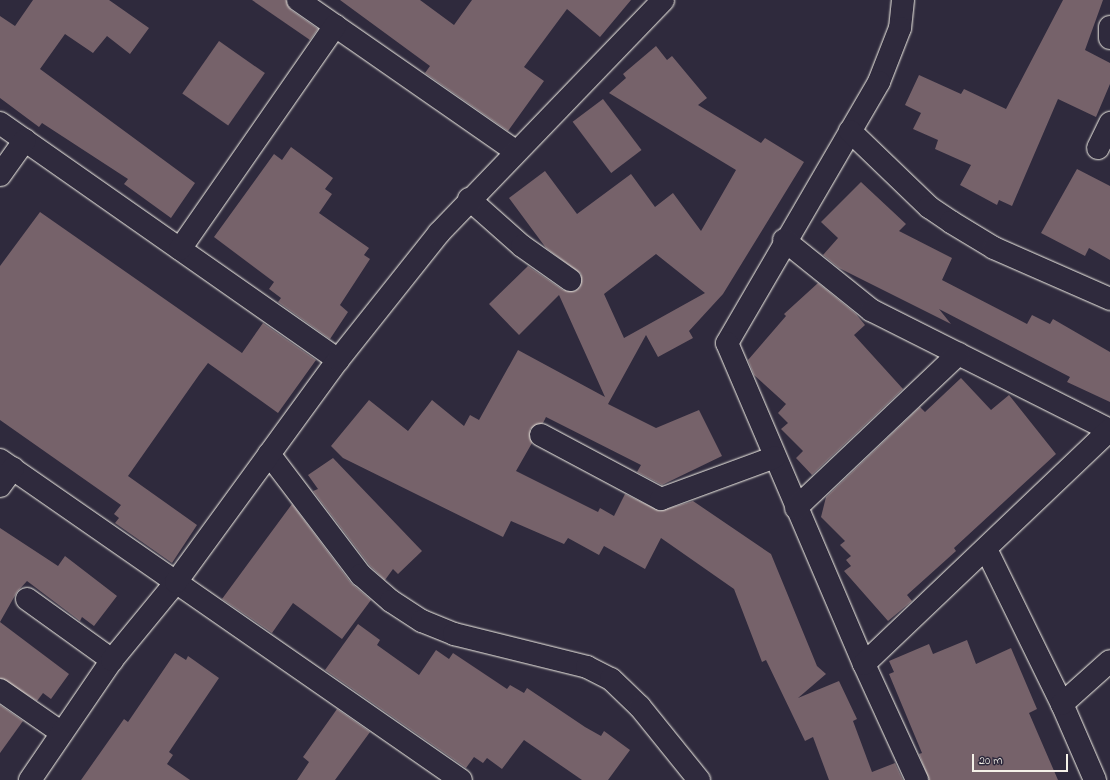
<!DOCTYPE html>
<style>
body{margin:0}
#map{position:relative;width:1110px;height:780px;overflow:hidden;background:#2f2a3d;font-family:"Indie Flower",sans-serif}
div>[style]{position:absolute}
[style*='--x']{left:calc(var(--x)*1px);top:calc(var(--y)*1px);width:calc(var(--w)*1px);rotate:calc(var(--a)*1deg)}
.building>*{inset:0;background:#76626a;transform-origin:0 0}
.roads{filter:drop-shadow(0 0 1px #f4f1e8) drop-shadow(0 0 1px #f4f1e8)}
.minor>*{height:22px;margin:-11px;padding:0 11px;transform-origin:11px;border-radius:11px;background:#2f2a3d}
span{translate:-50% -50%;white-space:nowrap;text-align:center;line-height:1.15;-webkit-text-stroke:3px #2f2a3d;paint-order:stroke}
.scale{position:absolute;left:972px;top:754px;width:96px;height:18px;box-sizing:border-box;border:2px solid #f4f1e8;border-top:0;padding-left:5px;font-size:12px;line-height:14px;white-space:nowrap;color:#f4f1e8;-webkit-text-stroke:3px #2f2a3d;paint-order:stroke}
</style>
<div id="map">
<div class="building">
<i style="clip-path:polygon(33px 0,109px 0,149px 28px,130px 54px,107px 36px,93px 53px,65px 34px,40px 69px,195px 183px,171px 218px,124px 184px,128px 179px,42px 123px,39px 127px,0 98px,0 16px,15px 26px)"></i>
<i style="clip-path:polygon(252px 0,286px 0,291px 10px,318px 29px,310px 40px)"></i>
<i style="clip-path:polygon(340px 0,420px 0,454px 25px,472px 0,631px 0,600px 37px,567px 9px,524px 67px,544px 81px,508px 131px,425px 73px,430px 66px)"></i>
<i style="clip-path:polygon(1063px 0,1103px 0,1085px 50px,1110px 63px,1110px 84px,1096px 117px,1058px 99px,1012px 206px,999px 200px,997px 205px,960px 185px,971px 165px,935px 149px,938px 140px,913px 129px,921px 113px,905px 105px,919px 75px,961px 94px,964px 89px,1006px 109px)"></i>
<i style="left:219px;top:41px;width:56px;height:64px;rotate:35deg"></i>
<i style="clip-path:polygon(evenodd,656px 46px,667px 60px,672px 56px,707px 98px,698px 105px,761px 143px,765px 138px,804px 162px,723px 294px,689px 331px,693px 338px,658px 357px,646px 335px,608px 404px,656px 428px,699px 410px,722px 456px,662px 485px,637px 472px,641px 465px,546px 417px,543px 423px,530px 429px,532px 443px,516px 471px,598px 512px,600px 508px,614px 516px,625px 494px,660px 511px,693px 501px,771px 554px,817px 666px,826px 674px,798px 698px,839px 681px,857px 719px,853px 721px,872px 772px,895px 763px,903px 780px,829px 780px,813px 737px,805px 741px,766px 660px,762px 662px,734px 589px,661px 538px,645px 569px,604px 546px,599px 555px,568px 538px,564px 544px,511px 521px,503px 537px,343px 458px,331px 446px,369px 400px,408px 431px,432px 400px,464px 426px,470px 415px,479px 420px,518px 350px,605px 397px,559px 295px,519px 335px,489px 304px,528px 266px,563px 290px,575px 291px,580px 287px,581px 274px,546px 248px,509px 198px,545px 171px,577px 214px,631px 174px,655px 207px,673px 193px,701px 231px,736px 170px,609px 93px,626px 78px,623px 74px,656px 46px,656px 254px,705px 293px,624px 338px,604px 294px,656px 254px)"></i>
<i style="left:603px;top:99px;width:64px;height:38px;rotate:53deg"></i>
<i style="clip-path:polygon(291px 147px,333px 178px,325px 189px,332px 194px,319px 213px,369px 248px,364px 255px,370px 259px,340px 305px,348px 312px,330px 339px,278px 302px,281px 298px,269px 289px,274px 282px,214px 237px,274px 154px,282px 160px)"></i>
<i style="clip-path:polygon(1077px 169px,1110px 186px,1110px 260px,1089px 248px,1085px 256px,1041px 233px)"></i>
<i style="clip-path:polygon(861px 182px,906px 224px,899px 231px,952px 258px,942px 280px,1027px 324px,1032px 315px,1050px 324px,1053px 319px,1110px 352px,1110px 402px,1067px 382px,1070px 377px,939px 309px,951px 324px,839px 268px,823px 255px,838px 238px,821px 222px)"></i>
<i style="clip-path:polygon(40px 212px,242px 353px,263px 323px,316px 360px,278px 413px,208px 363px,199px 375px,128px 476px,197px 525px,172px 563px,115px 523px,119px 518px,114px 514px,121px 505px,0 420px,0 266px)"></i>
<i style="clip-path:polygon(818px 283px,856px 314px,865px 325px,854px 335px,903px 389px,812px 475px,796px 458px,803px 451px,781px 429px,788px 423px,778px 413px,786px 404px,754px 375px,748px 360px,786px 316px,784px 314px)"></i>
<i style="clip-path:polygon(961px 378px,991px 410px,1009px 395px,1056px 454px,954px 548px,956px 551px,907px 595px,912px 601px,888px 621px,844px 571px,851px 566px,846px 560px,851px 556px,840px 545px,845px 541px,821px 517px,826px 497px,920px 407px,925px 412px)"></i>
<i style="clip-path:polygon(333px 458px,422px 551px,398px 574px,393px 569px,385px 580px,370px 566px,313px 491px,318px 489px,308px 475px)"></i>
<i style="clip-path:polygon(292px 504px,351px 583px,371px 600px,342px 639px,293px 603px,272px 633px,222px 599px)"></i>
<i style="clip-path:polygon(0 528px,58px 566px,65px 556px,117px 596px,94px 626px,82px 617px,80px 621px,27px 581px,17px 592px,0 622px,69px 674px,51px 699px,43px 693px,37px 701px,0 678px)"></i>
<i style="clip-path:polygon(358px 624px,380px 640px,377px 645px,419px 675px,436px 650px,449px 659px,453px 653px,507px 689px,510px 685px,524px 693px,527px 688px,585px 727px,601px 736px,604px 731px,630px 750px,608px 780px,582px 780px,524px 740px,502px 769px,487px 758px,483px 763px,474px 757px,466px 768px,325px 670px)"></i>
<i style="clip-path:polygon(967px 640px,976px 664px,1011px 648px,1037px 709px,1029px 713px,1058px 780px,929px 780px,919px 754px,922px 753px,889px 674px,894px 672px,889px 661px,929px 644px,933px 654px)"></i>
<i style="clip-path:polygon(175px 653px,186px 660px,188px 656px,219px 678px,169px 752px,173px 755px,167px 764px,190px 780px,81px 780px,124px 719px,128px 722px)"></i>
<i style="clip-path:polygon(0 705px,23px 721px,0 753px)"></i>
<i style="clip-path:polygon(337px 709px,370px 732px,335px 780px,297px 780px,309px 762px,303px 757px)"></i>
</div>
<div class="roads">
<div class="minor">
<i style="--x:298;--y:0;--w:264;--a:34.8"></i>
<i style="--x:903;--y:0;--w:28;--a:96"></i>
<i style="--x:900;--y:28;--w:58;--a:111.3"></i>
<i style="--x:879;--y:82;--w:302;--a:120.2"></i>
<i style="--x:727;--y:343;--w:349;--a:66.9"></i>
<i style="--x:864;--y:664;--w:128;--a:65.4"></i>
<i style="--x:1110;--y:27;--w:11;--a:90"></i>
<i style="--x:0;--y:123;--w:413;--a:35"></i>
<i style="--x:850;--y:131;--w:110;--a:43.9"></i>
<i style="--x:929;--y:207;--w:27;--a:34"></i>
<i style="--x:951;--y:222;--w:50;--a:31.2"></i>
<i style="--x:994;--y:248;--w:127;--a:23.7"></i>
<i style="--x:1098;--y:148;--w:28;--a:-64"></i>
<i style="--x:0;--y:175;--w:43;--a:-54.5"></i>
<i style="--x:469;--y:199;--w:71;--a:41.6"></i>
<i style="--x:522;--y:246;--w:59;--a:35.3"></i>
<i style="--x:784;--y:240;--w:112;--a:38.8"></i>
<i style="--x:871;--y:310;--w:267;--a:26.7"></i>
<i style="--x:180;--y:249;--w:272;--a:-55.2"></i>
<i style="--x:541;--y:435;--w:136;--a:28.1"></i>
<i style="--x:661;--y:499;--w:121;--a:-20.2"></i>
<i style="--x:269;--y:454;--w:152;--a:52.8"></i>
<i style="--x:361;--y:575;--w:40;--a:41"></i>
<i style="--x:391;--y:601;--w:37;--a:33"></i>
<i style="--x:422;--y:621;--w:35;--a:22"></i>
<i style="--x:454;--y:634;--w:137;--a:13.9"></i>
<i style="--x:587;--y:667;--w:27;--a:27"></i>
<i style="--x:611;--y:679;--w:40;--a:44"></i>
<i style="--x:640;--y:707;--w:94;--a:51.1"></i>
<i style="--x:0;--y:460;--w:561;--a:34.77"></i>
<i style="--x:0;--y:486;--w:22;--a:-54"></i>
<i style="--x:796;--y:508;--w:224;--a:-43.5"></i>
<i style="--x:986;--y:549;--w:173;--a:63.9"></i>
<i style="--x:1062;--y:704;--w:83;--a:66.5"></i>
<i style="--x:27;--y:599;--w:105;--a:35.7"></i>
<i style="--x:864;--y:664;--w:340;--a:-43.6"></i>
<i style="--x:0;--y:690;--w:75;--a:34.7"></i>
<i style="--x:1062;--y:704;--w:64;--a:-41.9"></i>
<i style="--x:30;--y:780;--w:145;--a:-55.7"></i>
<i style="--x:112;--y:660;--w:101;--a:-50.6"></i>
<i style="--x:176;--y:582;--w:275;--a:-53.9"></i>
<i style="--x:338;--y:360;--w:162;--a:-51.5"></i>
<i style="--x:439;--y:233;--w:323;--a:-46.1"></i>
</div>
</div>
<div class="scale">20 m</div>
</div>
